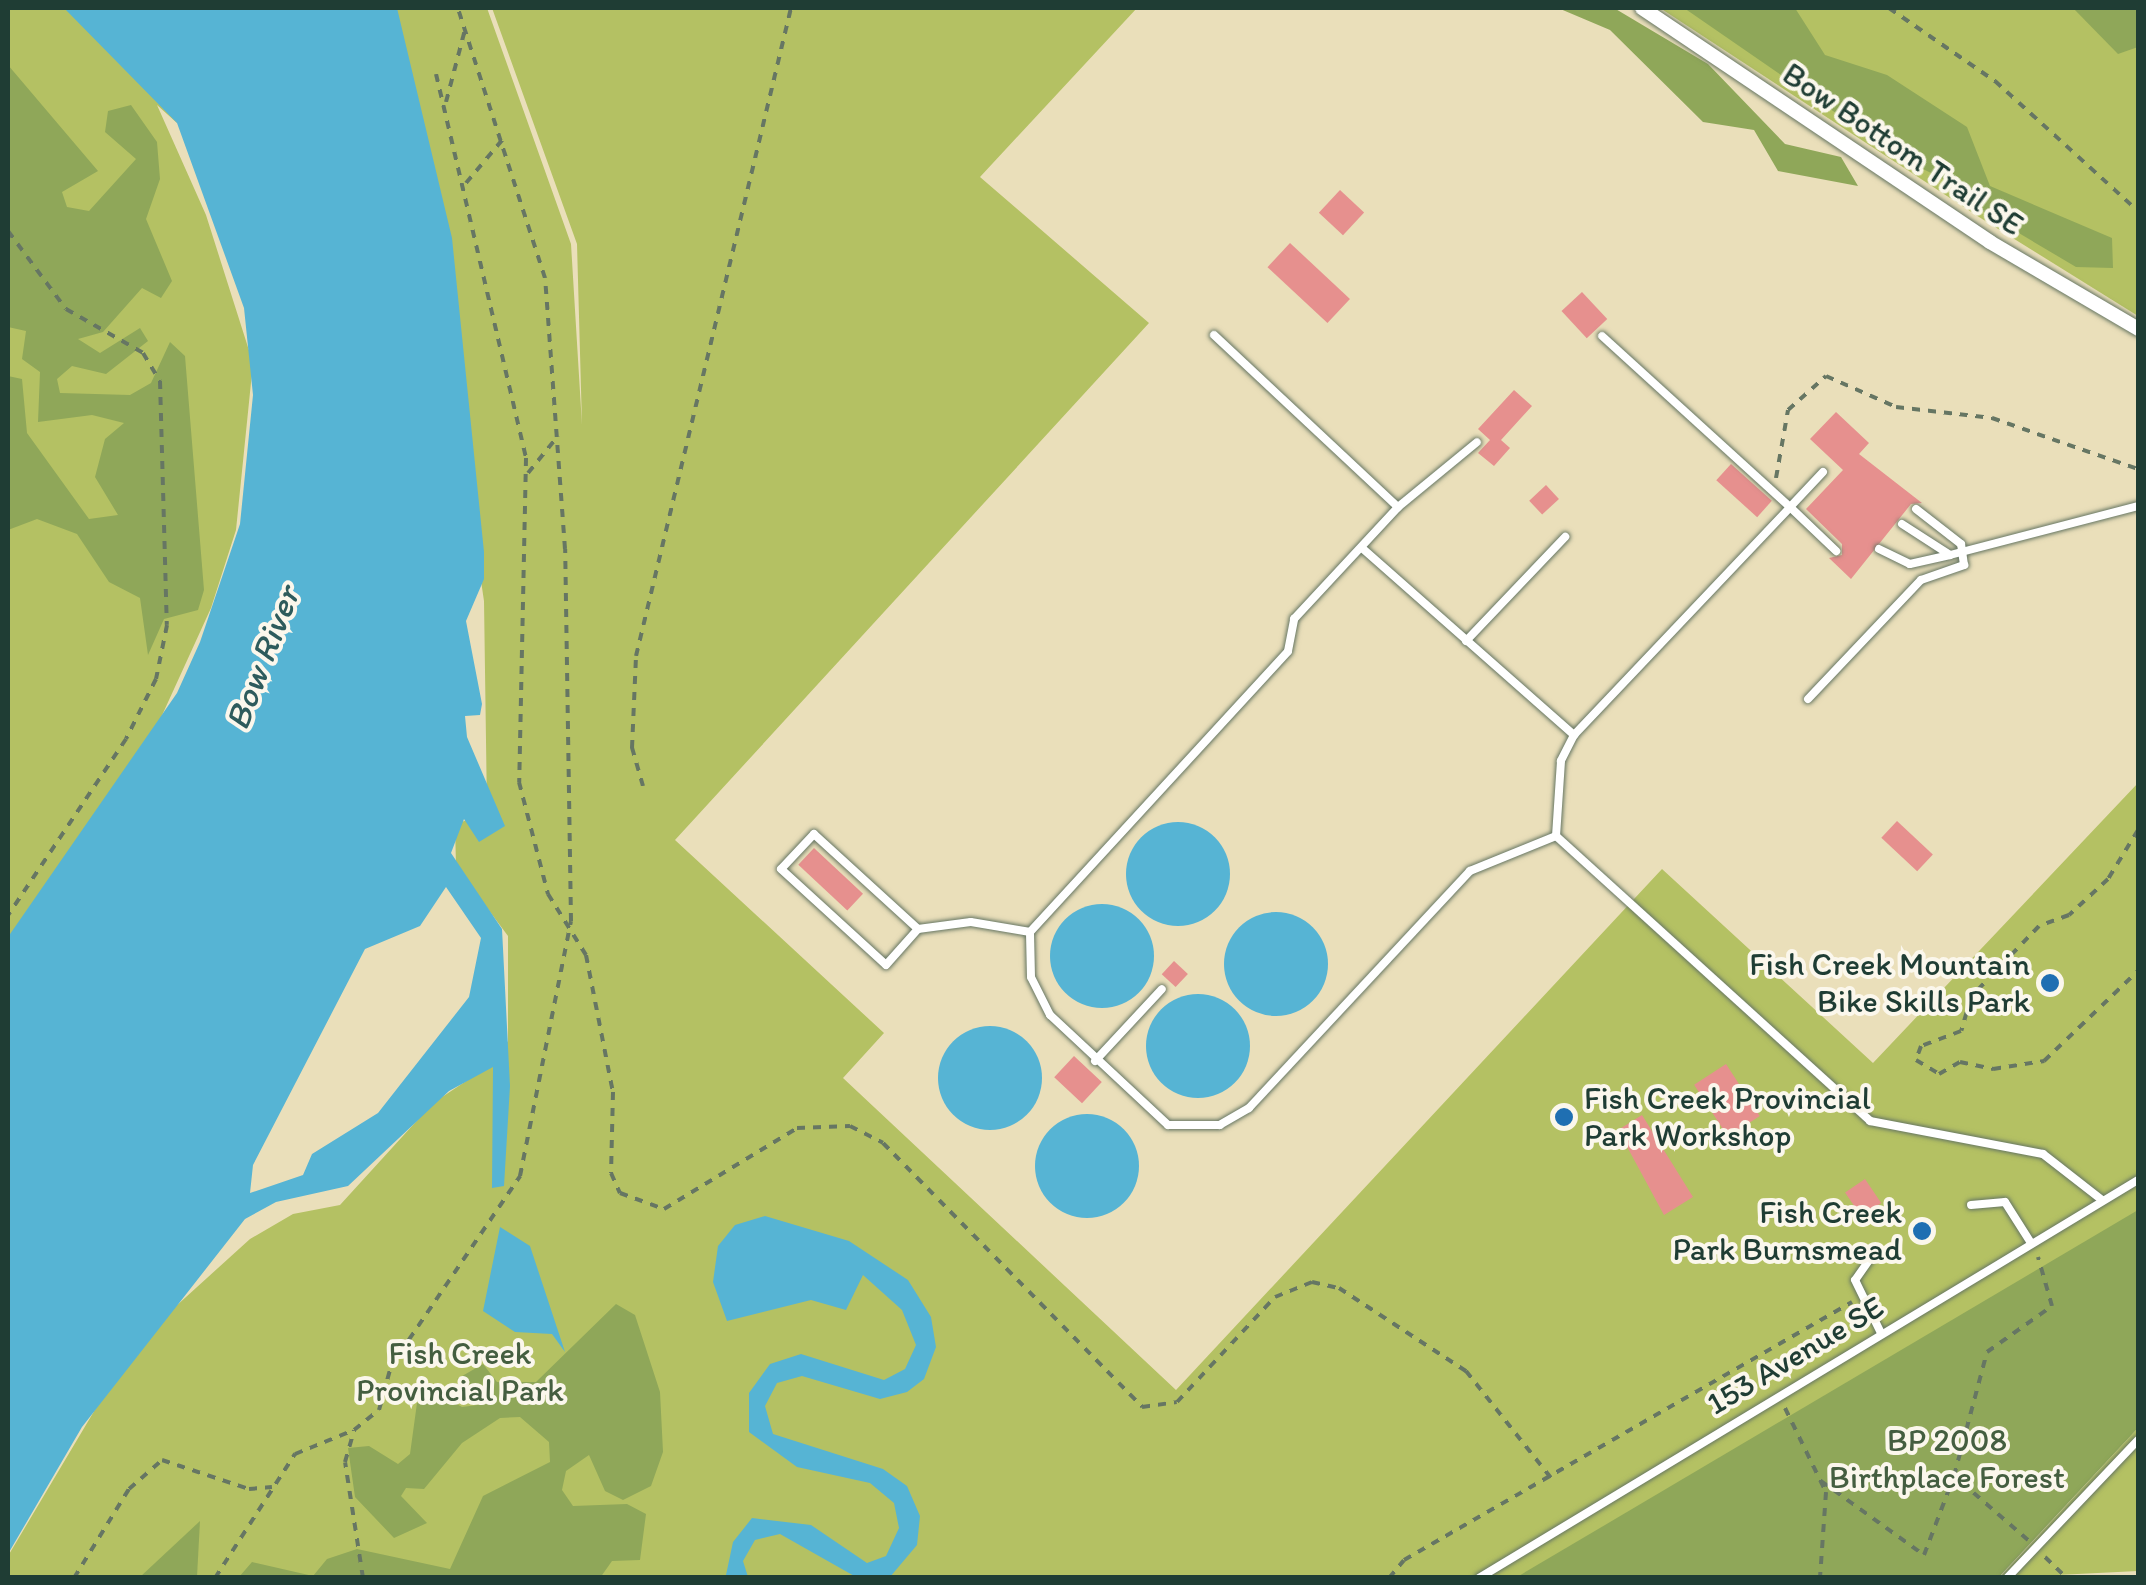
<!DOCTYPE html>
<style>
body{margin:0}
#map{position:relative;width:2146px;height:1585px;overflow:hidden;background:#eadfba;font-family:Itim,sans-serif}
div>[style]{position:absolute}
[style*='--x']{left:calc(var(--x)*1px);top:calc(var(--y)*1px);width:calc(var(--w)*1px);rotate:calc(var(--a)*1deg)}
.green>*{inset:0;background:#b4c163}
.forest>*{inset:0;background:#8fa759}
.water>*{inset:0;background:#56b4d4}
.round{border-radius:50%}
.building>*{inset:0;background:#e6908e;transform-origin:0 0}
.path>*{height:4px;margin-top:-2px;transform-origin:0;background:repeating-linear-gradient(90deg,#667663 0 8px,transparent 0 16px)}
.roads{filter:drop-shadow(0 0 2px #667663) drop-shadow(0 0 2px #667663)}
.service>*{height:8px;margin:-4px;padding:0 4px;transform-origin:4px;border-radius:4px;background:#fff}
.minor>*{height:14px;margin:-7px;padding:0 7px;transform-origin:7px;border-radius:7px;background:#fff}
.dots>*{width:28px;height:28px;translate:-50% -50%;box-sizing:border-box;border:5px solid #fbf7ec;border-radius:50%}
span{translate:-50% -50%;white-space:nowrap;text-align:center;line-height:1.15;-webkit-text-stroke:8px #fbf7ec;paint-order:stroke}
.street-label{font-size:32px;color:#1f3d34}
.poi-label{font-size:32px;color:#1f3d34}
.right{translate:-100% -50%;text-align:right}
.left{translate:0 -50%;text-align:left}
.park-label{font-size:32px;color:#445e40}
.water-label{font-size:35px;color:#2d5b5c;font-style:italic}
.frame{position:absolute;inset:0;border:10px solid #1f3d34;pointer-events:none}
</style>
<div id="map">
<div class="green">
<i style="clip-path:polygon(8px 8px,149px 8px,177px 123px,157px 105px,206px 215px,253px 363px,236px 530px,211px 608px,148px 746px,8px 986px)"></i>
<i style="clip-path:polygon(367px 8px,487px 8px,571px 244px,582px 425px,577px 244px,492px 8px,1137px 8px,980px 177px,1149px 323px,675px 840px,884px 1033px,843px 1078px,1176px 1390px,1662px 869px,1873px 1063px,2138px 783px,2138px 1331px,1908px 1577px,8px 1578px,8px 1556px,96px 1408px,175px 1307px,250px 1239px,293px 1214px,340px 1205px,433px 1103px,492px 1064px,508px 1041px,508px 936px,456px 866px,455px 825px,487px 811px,484px 601px,461px 445px)"></i>
<i style="clip-path:polygon(1660px 8px,2138px 8px,2138px 316px,1979px 217px)"></i>
<i style="clip-path:polygon(2138px 1428px,2138px 1571px,1999px 1578px)"></i>
</div>
<div class="forest">
<i style="clip-path:polygon(1558px 8px,1614px 8px,1708px 64px,1785px 144px,1841px 157px,1858px 186px,1778px 171px,1754px 130px,1703px 122px,1610px 30px)"></i>
<i style="clip-path:polygon(1684px 8px,1795px 8px,1825px 55px,1887px 75px,1967px 127px,1990px 186px,2112px 238px,2113px 268px,2076px 267px,1985px 213px,1959px 187px,1901px 158px)"></i>
<i style="clip-path:polygon(2073px 8px,2138px 8px,2138px 47px,2118px 54px)"></i>
<i style="clip-path:polygon(8px 65px,98px 171px,62px 192px,67px 207px,89px 211px,136px 159px,105px 132px,108px 111px,131px 105px,157px 142px,160px 179px,146px 219px,172px 281px,161px 298px,142px 288px,103px 332px,78px 339px,100px 353px,140px 328px,148px 341px,106px 374px,72px 366px,57px 379px,60px 393px,130px 395px,151px 383px,170px 342px,185px 356px,204px 590px,198px 610px,164px 619px,148px 655px,140px 598px,109px 582px,77px 534px,37px 519px,8px 530px,8px 376px,22px 379px,27px 433px,89px 519px,118px 515px,95px 477px,105px 439px,124px 423px,92px 415px,38px 422px,40px 372px,22px 359px,26px 331px,8px 327px)"></i>
<i style="clip-path:polygon(2138px 1210px,2138px 1428px,1999px 1577px,1517px 1577px)"></i>
<i style="clip-path:polygon(616px 1304px,635px 1315px,660px 1392px,663px 1452px,651px 1486px,623px 1500px,605px 1491px,589px 1455px,566px 1471px,562px 1490px,573px 1506px,627px 1504px,646px 1514px,640px 1560px,612px 1561px,600px 1578px,239px 1577px,252px 1562px,313px 1576px,327px 1559px,357px 1549px,450px 1569px,483px 1496px,550px 1462px,549px 1442px,520px 1417px,500px 1418px,462px 1443px,424px 1489px,406px 1488px,401px 1496px,427px 1523px,394px 1538px,355px 1497px,348px 1448px,369px 1446px,398px 1464px,410px 1454px,417px 1403px,439px 1394px,462px 1407px,485px 1404px,486px 1393px,457px 1379px,483px 1364px,497px 1382px,536px 1382px)"></i>
<i style="clip-path:polygon(200px 1521px,197px 1577px,140px 1577px)"></i>
</div>
<div class="water">
<i style="clip-path:polygon(evenodd,64px 8px,397px 8px,452px 238px,484px 552px,484px 579px,466px 621px,482px 704px,480px 715px,465px 716px,467px 737px,505px 826px,479px 842px,464px 819px,451px 853px,502px 929px,510px 1086px,504px 1186px,492px 1188px,493px 1067px,449px 1091px,348px 1186px,276px 1202px,245px 1219px,82px 1427px,8px 1554px,8px 937px,177px 693px,200px 642px,240px 524px,253px 395px,244px 308px,177px 123px,64px 8px,446px 887px,481px 938px,469px 997px,378px 1113px,312px 1154px,303px 1175px,250px 1193px,253px 1165px,365px 949px,420px 926px,446px 887px)"></i>
<i class="round" style="left:1126px;top:822px;width:104px;height:104px"></i>
<i class="round" style="left:1050px;top:904px;width:104px;height:104px"></i>
<i class="round" style="left:1224px;top:912px;width:104px;height:104px"></i>
<i class="round" style="left:1146px;top:994px;width:104px;height:104px"></i>
<i class="round" style="left:938px;top:1026px;width:104px;height:104px"></i>
<i class="round" style="left:1035px;top:1114px;width:104px;height:104px"></i>
<i style="clip-path:polygon(765px 1216px,849px 1241px,908px 1280px,931px 1317px,936px 1347px,924px 1379px,907px 1392px,880px 1399px,802px 1376px,777px 1383px,765px 1406px,773px 1434px,883px 1469px,907px 1486px,920px 1516px,917px 1545px,890px 1577px,856px 1577px,780px 1534px,755px 1540px,743px 1561px,748px 1577px,726px 1575px,733px 1542px,752px 1518px,811px 1525px,867px 1563px,886px 1556px,899px 1528px,894px 1503px,870px 1483px,797px 1467px,749px 1432px,749px 1393px,770px 1364px,801px 1354px,884px 1380px,905px 1369px,916px 1345px,902px 1310px,863px 1275px,846px 1310px,811px 1300px,727px 1321px,713px 1282px,718px 1246px,735px 1225px)"></i>
<i style="clip-path:polygon(500px 1227px,530px 1246px,565px 1352px,552px 1334px,515px 1332px,483px 1311px)"></i>
</div>
<div class="building">
<i style="left:1340px;top:190px;width:33px;height:31px;rotate:43deg"></i>
<i style="left:1290px;top:243px;width:82px;height:33px;rotate:43deg"></i>
<i style="left:1582px;top:292px;width:37px;height:28px;rotate:47deg"></i>
<i style="clip-path:polygon(1514px 390px,1532px 406px,1501px 440px,1510px 448px,1494px 466px,1478px 453px,1490px 440px,1478px 429px)"></i>
<i style="clip-path:polygon(1836px 412px,1869px 443px,1859px 454px,1922px 503px,1911px 504px,1851px 579px,1829px 558px,1842px 555px,1842px 544px,1806px 509px,1843px 470px,1810px 439px)"></i>
<i style="left:1731px;top:464px;width:55px;height:22px;rotate:42deg"></i>
<i style="left:1546px;top:485px;width:19px;height:23px;rotate:47deg"></i>
<i style="left:1897px;top:821px;width:49px;height:23px;rotate:43deg"></i>
<i style="left:814px;top:848px;width:67px;height:23px;rotate:43deg"></i>
<i style="left:1174px;top:961px;width:19px;height:18px;rotate:43deg"></i>
<i style="left:1074px;top:1056px;width:38px;height:29px;rotate:43deg"></i>
<i style="left:1726px;top:1064px;width:62px;height:38px;rotate:57deg"></i>
<i style="clip-path:polygon(1642px 1115px,1693px 1197px,1664px 1215px,1618px 1130px)"></i>
<i style="left:1865px;top:1179px;width:29px;height:24px;rotate:56deg"></i>
</div>
<div class="path">
<i style="--x:1889;--y:8;--w:129;--a:34.6"></i>
<i style="--x:1995;--y:81;--w:193;--a:42.3"></i>
<i style="--x:436;--y:74;--w:394;--a:76.8"></i>
<i style="--x:526;--y:458;--w:324;--a:91.2"></i>
<i style="--x:519;--y:782;--w:116;--a:75.5"></i>
<i style="--x:548;--y:894;--w:72;--a:58.1"></i>
<i style="--x:586;--y:955;--w:140;--a:78.9"></i>
<i style="--x:613;--y:1092;--w:81;--a:91.4"></i>
<i style="--x:611;--y:1173;--w:22;--a:66"></i>
<i style="--x:620;--y:1193;--w:47;--a:20"></i>
<i style="--x:664;--y:1209;--w:156;--a:-31.3"></i>
<i style="--x:797;--y:1128;--w:53;--a:-2.2"></i>
<i style="--x:850;--y:1126;--w:37;--a:27"></i>
<i style="--x:883;--y:1143;--w:370;--a:45.5"></i>
<i style="--x:1142;--y:1407;--w:35;--a:-8"></i>
<i style="--x:1177;--y:1402;--w:144;--a:-47"></i>
<i style="--x:1275;--y:1297;--w:40;--a:-22"></i>
<i style="--x:1312;--y:1282;--w:28;--a:13"></i>
<i style="--x:1339;--y:1288;--w:152;--a:33.2"></i>
<i style="--x:1466;--y:1371;--w:138;--a:51.5"></i>
<i style="--x:446;--y:102;--w:79;--a:-75.3"></i>
<i style="--x:466;--y:183;--w:57;--a:-49.9"></i>
<i style="--x:8;--y:231;--w:97;--a:53.4"></i>
<i style="--x:66;--y:309;--w:89;--a:29.7"></i>
<i style="--x:143;--y:353;--w:33;--a:59"></i>
<i style="--x:160;--y:381;--w:244;--a:88.4"></i>
<i style="--x:167;--y:625;--w:55;--a:101.5"></i>
<i style="--x:156;--y:679;--w:67;--a:116.6"></i>
<i style="--x:126;--y:739;--w:212;--a:123.8"></i>
<i style="--x:528;--y:473;--w:48;--a:-51"></i>
<i style="--x:1776;--y:478;--w:69;--a:-80"></i>
<i style="--x:1788;--y:410;--w:51;--a:-41.8"></i>
<i style="--x:1826;--y:376;--w:77;--a:23.9"></i>
<i style="--x:1896;--y:407;--w:97;--a:6.5"></i>
<i style="--x:1992;--y:418;--w:155;--a:19.3"></i>
<i style="--x:643;--y:786;--w:40;--a:-106"></i>
<i style="--x:632;--y:748;--w:92;--a:-87.5"></i>
<i style="--x:636;--y:656;--w:666;--a:-76.55"></i>
<i style="--x:2138;--y:830;--w:57;--a:121.5"></i>
<i style="--x:2108;--y:879;--w:53;--a:137.3"></i>
<i style="--x:2069;--y:915;--w:32;--a:160"></i>
<i style="--x:2039;--y:926;--w:98;--a:133.8"></i>
<i style="--x:1971;--y:997;--w:35;--a:106"></i>
<i style="--x:1961;--y:1031;--w:43;--a:159.4"></i>
<i style="--x:1921;--y:1046;--w:15;--a:110"></i>
<i style="--x:1916;--y:1060;--w:27;--a:31"></i>
<i style="--x:1939;--y:1074;--w:24;--a:-30"></i>
<i style="--x:1960;--y:1062;--w:34;--a:12"></i>
<i style="--x:1993;--y:1069;--w:52;--a:-8.9"></i>
<i style="--x:2044;--y:1061;--w:130;--a:-43.8"></i>
<i style="--x:1785;--y:1408;--w:93;--a:64"></i>
<i style="--x:1826;--y:1492;--w:86;--a:94"></i>
<i style="--x:1821;--y:1481;--w:127;--a:35.7"></i>
<i style="--x:1924;--y:1555;--w:85;--a:-69.2"></i>
<i style="--x:2028;--y:1540;--w:98;--a:-139.1"></i>
<i style="--x:1954;--y:1476;--w:128;--a:-75.1"></i>
<i style="--x:1987;--y:1352;--w:80;--a:-35.3"></i>
<i style="--x:2052;--y:1306;--w:51;--a:-105.9"></i>
<i style="--x:2045;--y:1557;--w:30;--a:44"></i>
<i style="--x:74;--y:1578;--w:105;--a:-58.3"></i>
<i style="--x:129;--y:1489;--w:44;--a:-41.3"></i>
<i style="--x:162;--y:1460;--w:92;--a:18.4"></i>
<i style="--x:249;--y:1489;--w:23;--a:-5"></i>
<i style="--x:215;--y:1578;--w:148;--a:-57.2"></i>
<i style="--x:295;--y:1454;--w:64;--a:-22.1"></i>
<i style="--x:363;--y:1578;--w:117;--a:-98.8"></i>
<i style="--x:345;--y:1462;--w:33;--a:-74"></i>
<i style="--x:354;--y:1430;--w:32;--a:-39"></i>
<i style="--x:379;--y:1410;--w:46;--a:-74.7"></i>
<i style="--x:391;--y:1366;--w:230;--a:-55.8"></i>
<i style="--x:520;--y:1176;--w:260;--a:-78.7"></i>
<i style="--x:571;--y:921;--w:372;--a:-90.9"></i>
<i style="--x:565;--y:549;--w:272;--a:-94.2"></i>
<i style="--x:545;--y:278;--w:284;--a:-107.9"></i>
<i style="--x:1389;--y:1578;--w:23;--a:-50"></i>
<i style="--x:1404;--y:1560;--w:517;--a:-29.94"></i>
</div>
<div class="roads">
<div class="service">
<i style="--x:1214;--y:335;--w:252;--a:43.1"></i>
<i style="--x:1823;--y:472;--w:48;--a:133.3"></i>
<i style="--x:1790;--y:507;--w:64;--a:43.7"></i>
<i style="--x:1902;--y:524;--w:57;--a:32.9"></i>
<i style="--x:1950;--y:555;--w:194;--a:-14.6"></i>
<i style="--x:1362;--y:548;--w:283;--a:41.4"></i>
<i style="--x:1574;--y:735;--w:29;--a:117"></i>
<i style="--x:1561;--y:761;--w:75;--a:93.8"></i>
<i style="--x:1556;--y:836;--w:93;--a:157.9"></i>
<i style="--x:1470;--y:871;--w:324;--a:133"></i>
<i style="--x:1249;--y:1108;--w:34;--a:150"></i>
<i style="--x:1220;--y:1125;--w:52;--a:180"></i>
<i style="--x:1168;--y:1125;--w:161;--a:-137"></i>
<i style="--x:1050;--y:1015;--w:42;--a:-116.6"></i>
<i style="--x:1031;--y:977;--w:45;--a:-91.3"></i>
<i style="--x:1030;--y:932;--w:381;--a:-47.4"></i>
<i style="--x:1288;--y:651;--w:33;--a:-79"></i>
<i style="--x:1294;--y:619;--w:153;--a:-47.1"></i>
<i style="--x:1398;--y:507;--w:102;--a:-39.4"></i>
<i style="--x:1879;--y:549;--w:34;--a:26"></i>
<i style="--x:1910;--y:564;--w:41;--a:-12.7"></i>
<i style="--x:1466;--y:641;--w:144;--a:-46.4"></i>
<i style="--x:1808;--y:699;--w:164;--a:-46.5"></i>
<i style="--x:1921;--y:580;--w:46;--a:-19.2"></i>
<i style="--x:1964;--y:565;--w:21;--a:-98"></i>
<i style="--x:1961;--y:544;--w:57;--a:-142.1"></i>
<i style="--x:1574;--y:735;--w:314;--a:-46.5"></i>
<i style="--x:1790;--y:507;--w:254;--a:-137.7"></i>
<i style="--x:1556;--y:836;--w:424;--a:42.2"></i>
<i style="--x:1870;--y:1121;--w:176;--a:10.8"></i>
<i style="--x:2043;--y:1154;--w:75;--a:37.9"></i>
<i style="--x:918;--y:929;--w:141;--a:-137.6"></i>
<i style="--x:814;--y:834;--w:48;--a:133.3"></i>
<i style="--x:781;--y:869;--w:142;--a:42.4"></i>
<i style="--x:886;--y:965;--w:48;--a:-48.4"></i>
<i style="--x:918;--y:929;--w:53;--a:-7.5"></i>
<i style="--x:971;--y:922;--w:60;--a:9.6"></i>
<i style="--x:1095;--y:1061;--w:98;--a:-47.1"></i>
<i style="--x:1971;--y:1205;--w:34;--a:-5"></i>
<i style="--x:2005;--y:1202;--w:49;--a:57.6"></i>
<i style="--x:1872;--y:1256;--w:29;--a:125"></i>
<i style="--x:1855;--y:1280;--w:59;--a:63.9"></i>
<i style="--x:1479;--y:1578;--w:770;--a:-31.13"></i>
<i style="--x:2007;--y:1578;--w:190;--a:-46.5"></i>
</div>
<div class="minor">
<i style="--x:1642;--y:8;--w:419;--a:33.9"></i>
<i style="--x:1990;--y:242;--w:172;--a:30.4"></i>
</div>
</div>
<div class="dots">
<i style="left:2050px;top:983px;background:#1f6fb2"></i>
<i style="left:1564px;top:1117px;background:#1f6fb2"></i>
<i style="left:1922px;top:1231px;background:#1f6fb2"></i>
</div>
<div class="street-label">
<span style="left:1903px;top:149px;rotate:34deg">Bow Bottom Trail SE</span>
<span style="left:1795px;top:1355px;rotate:-31deg">153 Avenue SE</span>
</div>
<div class="poi-label">
<span class="right" style="left:2030px;top:983px">Fish Creek Mountain<br>Bike Skills Park</span>
<span class="left" style="left:1584px;top:1117px">Fish Creek Provincial<br>Park Workshop</span>
<span class="right" style="left:1902px;top:1231px">Fish Creek<br>Park Burnsmead</span>
</div>
<div class="park-label">
<span style="left:460px;top:1372px">Fish Creek<br>Provincial Park</span>
<span style="left:1947px;top:1459px">BP 2008<br>Birthplace Forest</span>
</div>
<div class="water-label">
<span style="left:262px;top:658px;rotate:-69deg">Bow River</span>
</div>
<div class="frame"></div>
</div>
